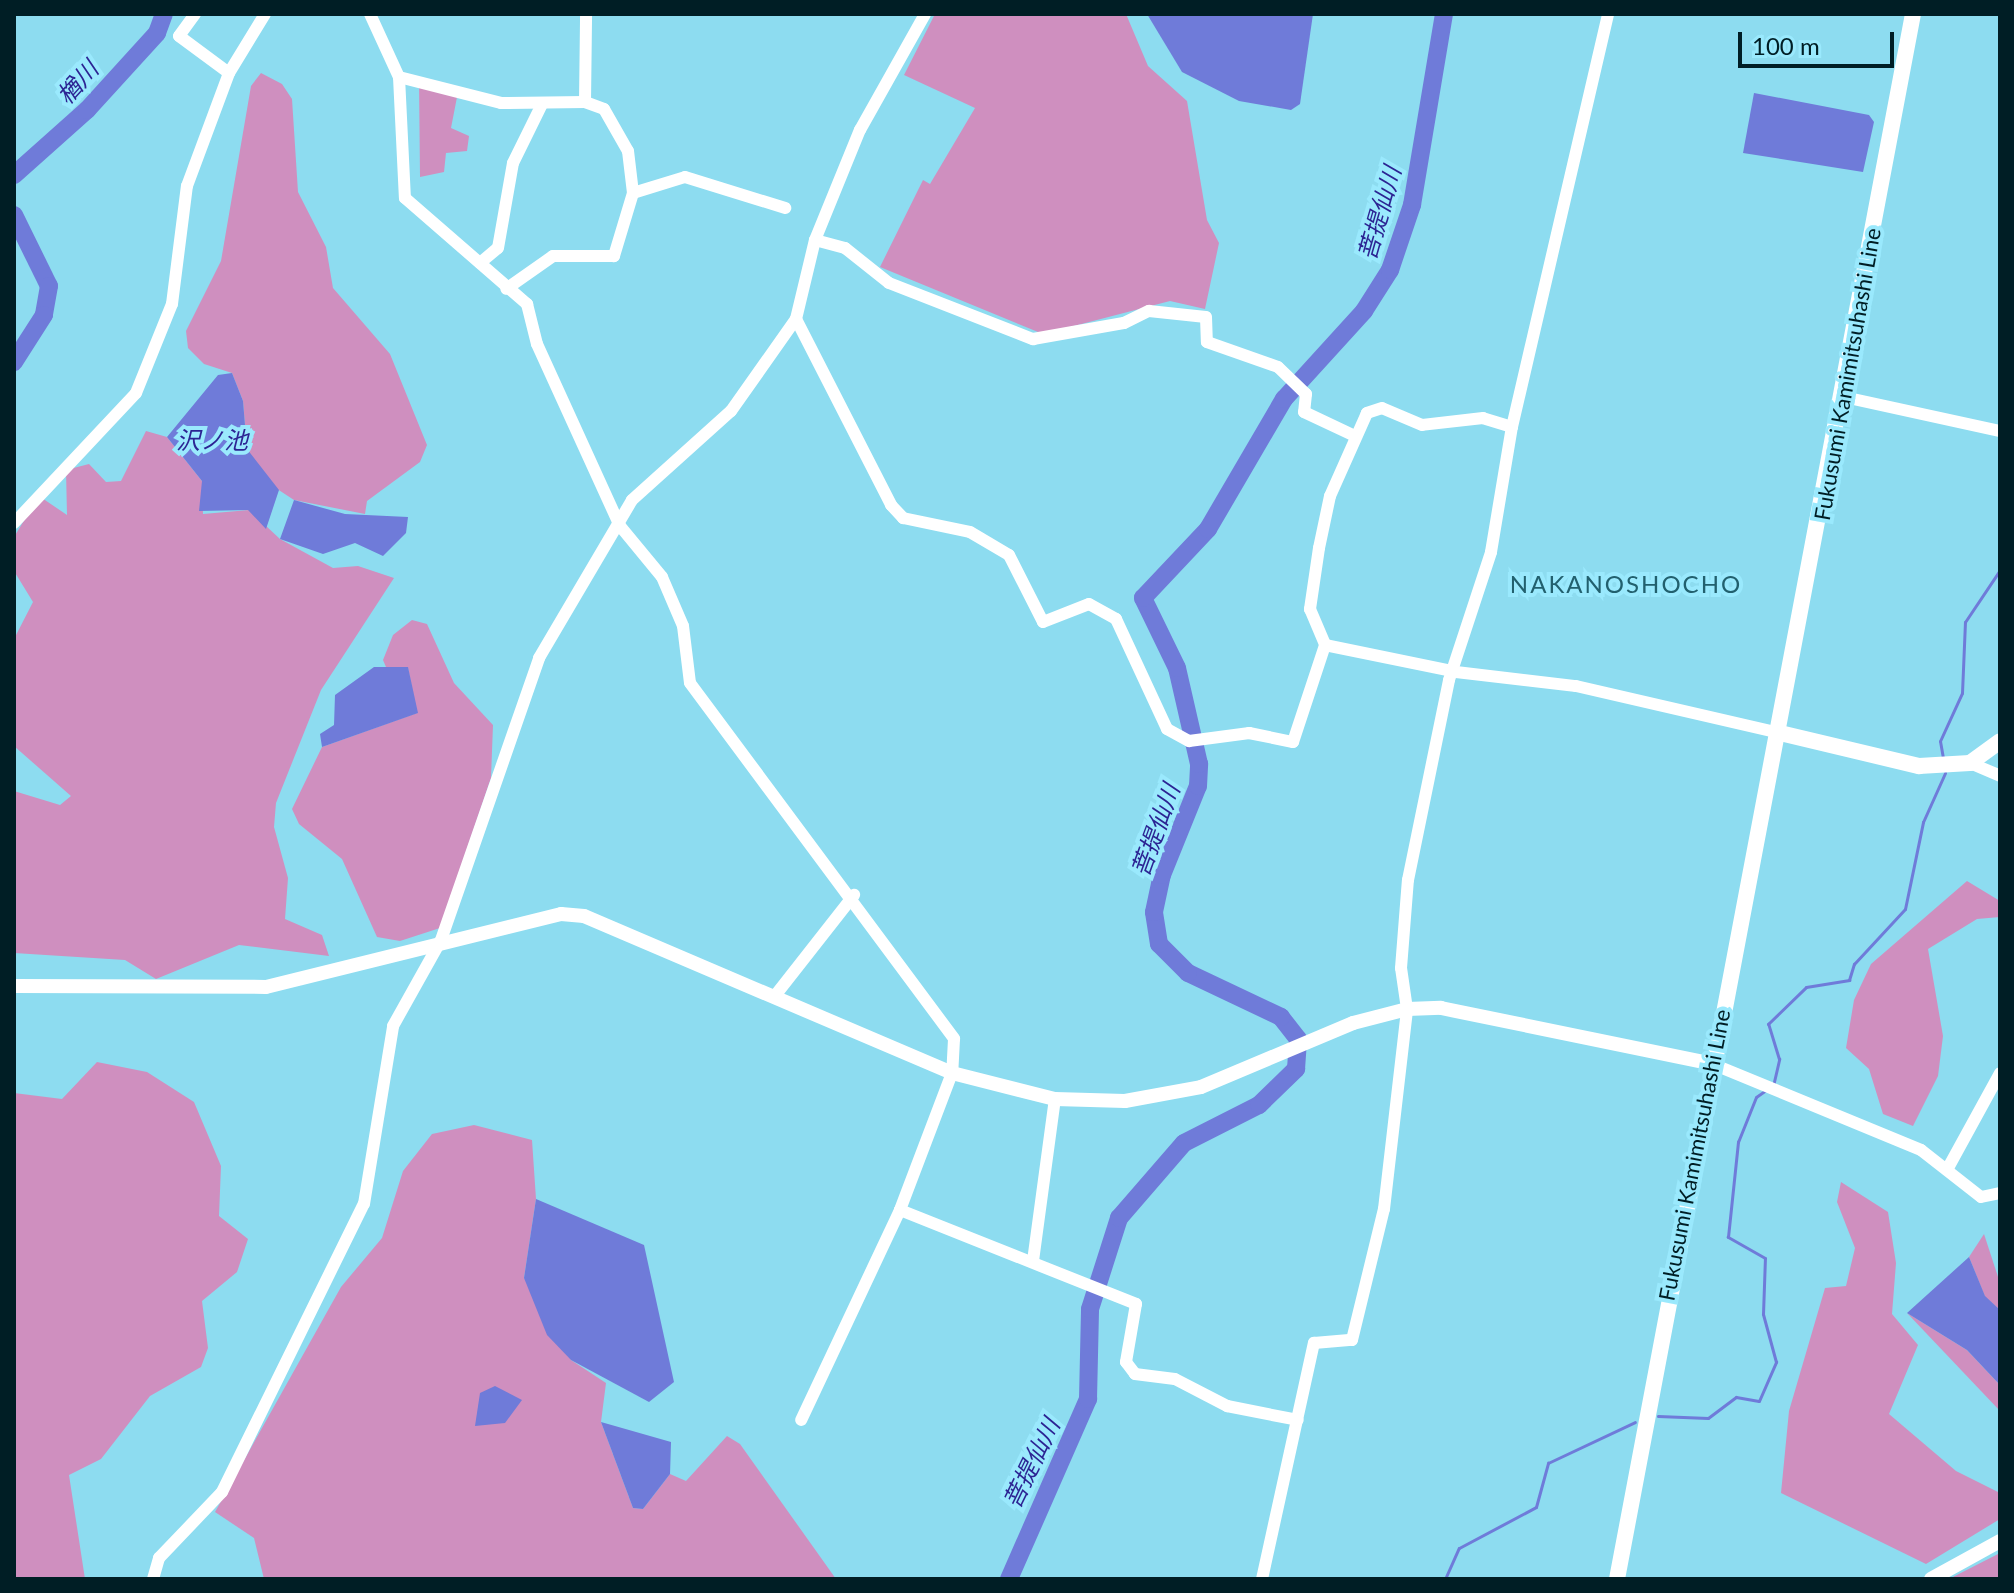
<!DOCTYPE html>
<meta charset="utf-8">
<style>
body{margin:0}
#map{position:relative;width:2014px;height:1593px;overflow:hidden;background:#8ddcf0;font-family:Lato,"Noto Sans JP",sans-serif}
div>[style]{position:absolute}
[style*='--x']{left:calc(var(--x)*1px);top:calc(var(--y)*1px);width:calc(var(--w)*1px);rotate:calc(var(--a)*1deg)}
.green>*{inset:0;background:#cf8fbf}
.water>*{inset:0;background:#6f7bd9}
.stream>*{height:3px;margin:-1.5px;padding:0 1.5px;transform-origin:1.5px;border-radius:1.5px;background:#6f7bd9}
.river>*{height:18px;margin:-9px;padding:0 9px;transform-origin:9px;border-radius:9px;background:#6f7bd9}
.minor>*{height:12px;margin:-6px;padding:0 6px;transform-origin:6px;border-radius:6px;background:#fff}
.tertiary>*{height:14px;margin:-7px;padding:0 7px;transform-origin:7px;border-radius:7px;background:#fff}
.secondary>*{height:16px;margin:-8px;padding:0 8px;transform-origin:8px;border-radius:8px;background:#fff}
span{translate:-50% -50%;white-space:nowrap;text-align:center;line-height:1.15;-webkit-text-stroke:8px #9ae9fd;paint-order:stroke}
.street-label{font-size:22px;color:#001e25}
.water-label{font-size:24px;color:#2c2493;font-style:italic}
.neighbourhood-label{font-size:24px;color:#22606e;letter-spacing:2px}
.frame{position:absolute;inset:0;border:16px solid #001e25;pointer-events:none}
.scale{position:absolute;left:1738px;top:32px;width:156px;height:36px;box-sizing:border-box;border:4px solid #001e25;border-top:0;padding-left:10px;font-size:24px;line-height:28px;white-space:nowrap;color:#001e25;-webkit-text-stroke:6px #9ae9fd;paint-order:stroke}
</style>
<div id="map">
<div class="green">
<i style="clip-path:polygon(935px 14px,1126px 14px,1148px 66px,1187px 101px,1207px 220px,1219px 243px,1205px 309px,1170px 301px,1043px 334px,880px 267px,923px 180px,930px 184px,975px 108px,904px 75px)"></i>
<i style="clip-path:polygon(261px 73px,282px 84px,292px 99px,298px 192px,326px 247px,333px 288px,390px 354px,427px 445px,420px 462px,367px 501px,365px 514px,294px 500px,265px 481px,247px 449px,243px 401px,232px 373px,204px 364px,188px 348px,186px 331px,221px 261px,251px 86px)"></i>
<i style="clip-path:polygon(419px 80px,458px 92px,451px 128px,469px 136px,467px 151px,446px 153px,444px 172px,420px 177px)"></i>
<i style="clip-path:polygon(146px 431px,167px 437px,202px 481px,203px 514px,249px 510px,280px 539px,333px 568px,358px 566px,394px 578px,321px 690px,276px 803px,274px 827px,288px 878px,285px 919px,322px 935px,329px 956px,239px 945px,156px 979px,125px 960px,14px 953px,14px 791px,60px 805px,71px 796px,14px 746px,14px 639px,33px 602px,14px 571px,14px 537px,39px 496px,67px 515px,66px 470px,89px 464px,106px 482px,121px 481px)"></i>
<i style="clip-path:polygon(412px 620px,427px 624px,454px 683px,493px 725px,491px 778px,440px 928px,400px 941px,377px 937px,342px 859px,299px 824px,292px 809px,322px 747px,417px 713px,408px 668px,386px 667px,383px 660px,393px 635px)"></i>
<i style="clip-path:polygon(1967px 881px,2000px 901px,2000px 917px,1977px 919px,1928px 949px,1943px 1036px,1938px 1076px,1913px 1126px,1883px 1114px,1869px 1069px,1846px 1048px,1854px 1000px,1871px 964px)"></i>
<i style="clip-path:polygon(97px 1062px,147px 1072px,194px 1102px,221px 1166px,219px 1216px,248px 1239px,237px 1272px,202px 1301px,208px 1348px,201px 1367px,150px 1396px,101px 1459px,69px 1475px,85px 1579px,14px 1579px,14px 1093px,62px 1099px)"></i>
<i style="clip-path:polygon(474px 1125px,532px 1140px,536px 1199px,524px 1278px,571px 1360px,606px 1383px,601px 1422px,633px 1508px,643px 1509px,670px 1474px,686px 1481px,727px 1436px,740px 1444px,836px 1579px,264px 1579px,254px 1538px,215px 1512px,341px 1287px,382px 1238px,403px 1171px,432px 1134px)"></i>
<i style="clip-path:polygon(1841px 1182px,1888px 1212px,1896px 1263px,1892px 1314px,1918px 1345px,1889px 1414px,1956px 1471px,2000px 1493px,2000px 1519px,1926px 1564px,1781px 1493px,1789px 1411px,1825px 1288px,1846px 1286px,1855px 1248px,1837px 1202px)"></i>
<i style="clip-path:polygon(1984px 1234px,2000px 1283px,2000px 1310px,1985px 1297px,1969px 1257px)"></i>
<i style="clip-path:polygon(1907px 1313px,1967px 1350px,2000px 1385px,2000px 1411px)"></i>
<i style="clip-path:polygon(2000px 1553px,2000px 1579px,1949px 1579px)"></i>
</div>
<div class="water">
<i style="clip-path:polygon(1147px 14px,1313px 14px,1300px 104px,1291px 110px,1239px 101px,1182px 72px)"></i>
<i style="clip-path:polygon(1754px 93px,1869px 115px,1874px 122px,1863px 172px,1743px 153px)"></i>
<i style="clip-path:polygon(232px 373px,243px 401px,247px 449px,279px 490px,266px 529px,248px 510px,199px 511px,202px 481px,167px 437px,218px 375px)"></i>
<i style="clip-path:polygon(294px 500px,345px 514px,408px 517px,406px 533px,383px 556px,355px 543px,323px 554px,280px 539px)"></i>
<i style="clip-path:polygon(374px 667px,408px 667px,418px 713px,322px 747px,320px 734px,334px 725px,335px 695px)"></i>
<i style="clip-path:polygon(536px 1199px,644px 1245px,674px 1382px,649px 1402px,571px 1360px,547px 1335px,524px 1278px)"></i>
<i style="clip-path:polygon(1969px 1257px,1985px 1296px,2000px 1310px,2000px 1385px,1967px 1350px,1907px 1313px)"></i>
<i style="clip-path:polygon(495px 1386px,522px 1400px,505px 1423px,475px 1426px,480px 1393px)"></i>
<i style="clip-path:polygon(601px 1422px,671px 1442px,670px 1474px,643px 1509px,633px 1508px)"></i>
</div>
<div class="stream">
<i style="--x:1943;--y:758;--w:17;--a:-100"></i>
<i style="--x:1940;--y:741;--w:53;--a:-65.4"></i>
<i style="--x:1962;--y:693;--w:71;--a:-87.6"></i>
<i style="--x:1965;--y:622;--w:63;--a:-56.1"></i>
<i style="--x:1773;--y:1086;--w:28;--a:-77"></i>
<i style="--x:1779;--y:1059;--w:37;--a:-107"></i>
<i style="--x:1768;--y:1024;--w:53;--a:-44.2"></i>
<i style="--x:1806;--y:987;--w:44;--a:-9.2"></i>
<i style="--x:1849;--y:980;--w:17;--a:-73"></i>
<i style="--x:1854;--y:964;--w:75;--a:-47.2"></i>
<i style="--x:1905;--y:909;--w:89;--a:-78.3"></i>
<i style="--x:1923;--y:822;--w:54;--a:-65.8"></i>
<i style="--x:1658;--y:1416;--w:50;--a:2.3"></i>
<i style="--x:1708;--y:1418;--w:35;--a:-37"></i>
<i style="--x:1736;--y:1397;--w:23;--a:10"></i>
<i style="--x:1759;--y:1401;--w:43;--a:-66.4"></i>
<i style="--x:1776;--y:1362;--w:50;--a:-105.2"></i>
<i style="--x:1763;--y:1314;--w:56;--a:-88"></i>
<i style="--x:1765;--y:1258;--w:43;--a:-150.4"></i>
<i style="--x:1728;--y:1237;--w:96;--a:-84"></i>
<i style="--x:1738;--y:1142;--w:48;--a:-68.2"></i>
<i style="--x:1756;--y:1097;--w:12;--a:-35"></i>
<i style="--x:1445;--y:1579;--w:34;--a:-66"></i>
<i style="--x:1459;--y:1548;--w:87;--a:-28"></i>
<i style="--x:1536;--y:1507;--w:46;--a:-74.7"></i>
<i style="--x:1548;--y:1463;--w:96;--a:-25.2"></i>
</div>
<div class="river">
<i style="--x:14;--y:175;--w:98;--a:-41.7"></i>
<i style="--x:87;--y:110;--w:104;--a:-47.7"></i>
<i style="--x:157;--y:33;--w:20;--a:-70"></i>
<i style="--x:14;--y:215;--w:79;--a:63.8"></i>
<i style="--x:49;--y:286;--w:29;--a:100"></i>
<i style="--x:44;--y:315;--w:56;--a:122.6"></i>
<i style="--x:1009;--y:1579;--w:197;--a:-66.3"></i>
<i style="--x:1088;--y:1399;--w:90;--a:-88.7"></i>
<i style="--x:1090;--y:1309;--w:96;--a:-72.3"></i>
<i style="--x:1119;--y:1218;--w:99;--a:-49.1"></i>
<i style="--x:1184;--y:1143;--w:84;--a:-26.9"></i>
<i style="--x:1259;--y:1105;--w:52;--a:-44.2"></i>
<i style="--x:1296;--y:1069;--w:30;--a:-86"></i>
<i style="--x:1298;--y:1039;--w:28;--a:-128"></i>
<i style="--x:1281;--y:1017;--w:103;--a:-154.7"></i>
<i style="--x:1188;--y:973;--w:41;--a:-135"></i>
<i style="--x:1159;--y:944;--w:32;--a:-99"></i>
<i style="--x:1154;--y:912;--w:38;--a:-78"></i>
<i style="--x:1162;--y:875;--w:96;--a:-68"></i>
<i style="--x:1198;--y:786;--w:22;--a:-87"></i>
<i style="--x:1199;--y:764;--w:98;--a:-102.9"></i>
<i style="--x:1177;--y:668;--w:78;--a:-115.9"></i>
<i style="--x:1143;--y:598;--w:95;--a:-46.7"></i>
<i style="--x:1208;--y:529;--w:151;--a:-59.7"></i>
<i style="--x:1284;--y:399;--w:119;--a:-47.7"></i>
<i style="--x:1364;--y:311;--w:49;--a:-57.6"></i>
<i style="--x:1390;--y:270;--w:69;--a:-71.3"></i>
<i style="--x:1412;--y:205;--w:194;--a:-80.5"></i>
</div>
<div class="minor">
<i style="--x:370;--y:14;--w:69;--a:65.3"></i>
<i style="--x:399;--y:77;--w:121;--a:87.2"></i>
<i style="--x:405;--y:198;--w:162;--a:41"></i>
<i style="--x:527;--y:304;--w:41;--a:76"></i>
<i style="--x:537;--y:344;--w:200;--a:65.5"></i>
<i style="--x:620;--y:526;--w:66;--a:50.5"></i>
<i style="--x:662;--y:577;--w:53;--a:66.8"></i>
<i style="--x:683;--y:626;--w:57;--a:83"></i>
<i style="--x:690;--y:683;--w:443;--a:53.4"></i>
<i style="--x:954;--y:1039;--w:34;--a:93"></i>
<i style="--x:952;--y:1073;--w:147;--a:110.8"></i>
<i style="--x:900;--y:1210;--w:232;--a:115.2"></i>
<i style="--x:229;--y:73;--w:69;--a:-58.6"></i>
<i style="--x:399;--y:77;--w:105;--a:14.3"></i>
<i style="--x:501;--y:103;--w:84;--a:-0.7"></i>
<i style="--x:585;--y:102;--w:20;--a:20"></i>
<i style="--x:604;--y:109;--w:48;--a:60.3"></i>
<i style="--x:628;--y:151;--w:42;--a:83.2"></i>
<i style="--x:633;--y:193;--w:66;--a:106.8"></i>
<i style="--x:614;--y:256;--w:61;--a:180"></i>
<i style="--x:553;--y:256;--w:57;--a:144.9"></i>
<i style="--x:585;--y:102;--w:88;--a:-89.3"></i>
<i style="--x:633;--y:193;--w:54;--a:-17.1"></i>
<i style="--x:685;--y:177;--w:105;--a:17.2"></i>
<i style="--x:815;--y:240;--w:31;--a:15"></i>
<i style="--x:845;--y:248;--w:56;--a:38.5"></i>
<i style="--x:889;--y:283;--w:155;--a:21.3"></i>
<i style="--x:1033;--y:339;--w:92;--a:-10"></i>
<i style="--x:1124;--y:323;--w:28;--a:-26"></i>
<i style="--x:1149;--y:311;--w:57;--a:6"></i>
<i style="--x:1206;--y:317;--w:25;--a:88"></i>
<i style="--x:1207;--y:342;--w:75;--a:19.4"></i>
<i style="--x:1278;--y:367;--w:39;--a:44"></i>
<i style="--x:1306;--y:394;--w:18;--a:96"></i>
<i style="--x:1304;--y:412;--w:56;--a:25.2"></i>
<i style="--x:480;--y:263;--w:23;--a:-40"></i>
<i style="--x:498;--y:248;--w:86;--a:-80"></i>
<i style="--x:513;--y:163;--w:64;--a:-63.8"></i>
<i style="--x:796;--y:319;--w:209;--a:62.9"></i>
<i style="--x:891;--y:505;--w:18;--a:47"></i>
<i style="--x:903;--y:518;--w:68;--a:11.8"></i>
<i style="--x:970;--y:532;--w:45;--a:30.5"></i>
<i style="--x:1009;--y:555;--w:75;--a:63.1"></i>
<i style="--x:1043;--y:622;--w:49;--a:-21.4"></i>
<i style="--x:1089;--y:604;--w:31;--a:29"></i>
<i style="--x:1116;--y:619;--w:121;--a:65.1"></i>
<i style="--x:1167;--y:729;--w:25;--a:29"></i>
<i style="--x:1189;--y:741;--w:61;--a:-7.6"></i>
<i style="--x:1249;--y:733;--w:45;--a:11.6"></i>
<i style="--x:1293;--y:742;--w:102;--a:-71.7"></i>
<i style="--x:1844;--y:397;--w:160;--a:12.3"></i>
<i style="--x:1512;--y:427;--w:30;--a:-163"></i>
<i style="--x:1483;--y:418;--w:61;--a:173.5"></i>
<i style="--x:1422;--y:425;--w:43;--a:-157"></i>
<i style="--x:1382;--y:408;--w:16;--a:162"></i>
<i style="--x:1367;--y:413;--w:91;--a:114"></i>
<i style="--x:1330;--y:496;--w:53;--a:101.9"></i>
<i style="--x:1319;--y:548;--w:62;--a:98.4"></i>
<i style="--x:1310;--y:609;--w:39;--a:67"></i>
<i style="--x:1325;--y:645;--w:134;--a:11.6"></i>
<i style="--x:1456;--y:672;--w:121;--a:6.7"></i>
<i style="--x:1576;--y:686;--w:209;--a:13"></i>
<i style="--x:14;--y:523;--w:178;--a:-46.8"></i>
<i style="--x:136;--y:393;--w:96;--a:-68"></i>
<i style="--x:172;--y:304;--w:119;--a:-82.8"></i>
<i style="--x:187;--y:186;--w:121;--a:-69.6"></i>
<i style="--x:229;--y:73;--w:62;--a:-143.5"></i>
<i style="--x:179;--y:36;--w:27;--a:-54"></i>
<i style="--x:1970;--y:763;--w:33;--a:23"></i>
<i style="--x:774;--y:997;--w:130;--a:-51.9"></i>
<i style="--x:1710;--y:1063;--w:228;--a:22.4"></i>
<i style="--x:1921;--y:1150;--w:76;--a:38.1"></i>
<i style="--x:1981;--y:1197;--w:19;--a:-12"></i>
<i style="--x:1948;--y:1168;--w:108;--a:-61.3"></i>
<i style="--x:900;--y:1210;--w:254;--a:21.7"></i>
<i style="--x:1136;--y:1304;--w:59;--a:99.8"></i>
<i style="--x:1126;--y:1362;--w:15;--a:53"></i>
<i style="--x:1135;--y:1374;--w:40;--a:7.1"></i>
<i style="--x:1175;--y:1379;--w:59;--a:27.4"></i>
<i style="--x:1227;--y:1406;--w:72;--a:11.2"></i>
<i style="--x:1033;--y:1261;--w:163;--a:-82.3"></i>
<i style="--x:153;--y:1579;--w:22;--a:-74"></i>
<i style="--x:159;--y:1558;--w:91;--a:-46.3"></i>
<i style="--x:222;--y:1492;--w:321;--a:-63.8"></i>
<i style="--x:364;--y:1204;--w:180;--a:-80.7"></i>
<i style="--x:393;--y:1026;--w:98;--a:-60.8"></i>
<i style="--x:441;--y:940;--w:299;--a:-70.8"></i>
<i style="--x:539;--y:658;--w:183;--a:-59.5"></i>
<i style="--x:632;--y:500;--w:133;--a:-42"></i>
<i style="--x:731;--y:411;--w:113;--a:-54.8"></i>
<i style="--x:796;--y:319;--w:81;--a:-76.5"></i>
<i style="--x:815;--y:240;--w:119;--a:-67.8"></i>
<i style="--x:860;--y:130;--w:133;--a:-60.7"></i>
<i style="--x:1262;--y:1579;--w:242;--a:-77.6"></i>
<i style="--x:1314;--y:1343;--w:38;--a:-5"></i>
<i style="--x:1352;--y:1340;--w:135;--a:-76.3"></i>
<i style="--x:1384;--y:1209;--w:201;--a:-83.4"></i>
<i style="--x:1407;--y:1009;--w:41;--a:-98.3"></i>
<i style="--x:1401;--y:968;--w:88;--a:-85.5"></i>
<i style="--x:1408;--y:880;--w:204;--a:-78.4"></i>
<i style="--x:1449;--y:680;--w:135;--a:-71.8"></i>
<i style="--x:1491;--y:552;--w:127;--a:-80.5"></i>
<i style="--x:1512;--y:427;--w:424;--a:-76.9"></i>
</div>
<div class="tertiary">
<i style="--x:14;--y:986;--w:252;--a:0.2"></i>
<i style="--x:266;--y:987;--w:304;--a:-13.9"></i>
<i style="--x:561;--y:914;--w:23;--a:5"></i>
<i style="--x:584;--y:916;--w:400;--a:23.1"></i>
<i style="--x:952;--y:1073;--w:106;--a:14.2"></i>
<i style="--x:1055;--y:1099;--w:70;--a:1.6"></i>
<i style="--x:1125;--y:1101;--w:77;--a:-10.4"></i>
<i style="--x:1201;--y:1087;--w:165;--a:-22.8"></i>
<i style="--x:1353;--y:1023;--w:56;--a:-14.5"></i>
<i style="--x:1407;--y:1009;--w:34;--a:-2"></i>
<i style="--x:1441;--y:1008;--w:275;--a:11.6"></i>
<i style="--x:1931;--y:1579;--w:79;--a:-28.8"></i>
</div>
<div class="secondary">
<i style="--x:1780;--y:733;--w:143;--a:13.4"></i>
<i style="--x:1919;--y:766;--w:51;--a:-3.4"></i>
<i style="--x:1970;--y:763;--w:37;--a:-36"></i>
<i style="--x:1617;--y:1579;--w:1593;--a:-79.29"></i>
</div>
<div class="street-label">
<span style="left:1847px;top:374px;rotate:-80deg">Fukusumi Kamimitsuhashi Line</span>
<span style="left:1694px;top:1155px;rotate:-79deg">Fukusumi Kamimitsuhashi Line</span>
</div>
<div class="water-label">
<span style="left:77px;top:82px;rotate:-48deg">楢川</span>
<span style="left:1379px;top:213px;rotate:-74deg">菩提仙川</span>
<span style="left:212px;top:440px">沢ノ池</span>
<span style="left:1155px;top:830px;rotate:-70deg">菩提仙川</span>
<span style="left:1031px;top:1463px;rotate:-64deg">菩提仙川</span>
</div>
<div class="neighbourhood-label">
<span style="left:1626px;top:584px">NAKANOSHOCHO</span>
</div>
<div class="frame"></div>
<div class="scale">100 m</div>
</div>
